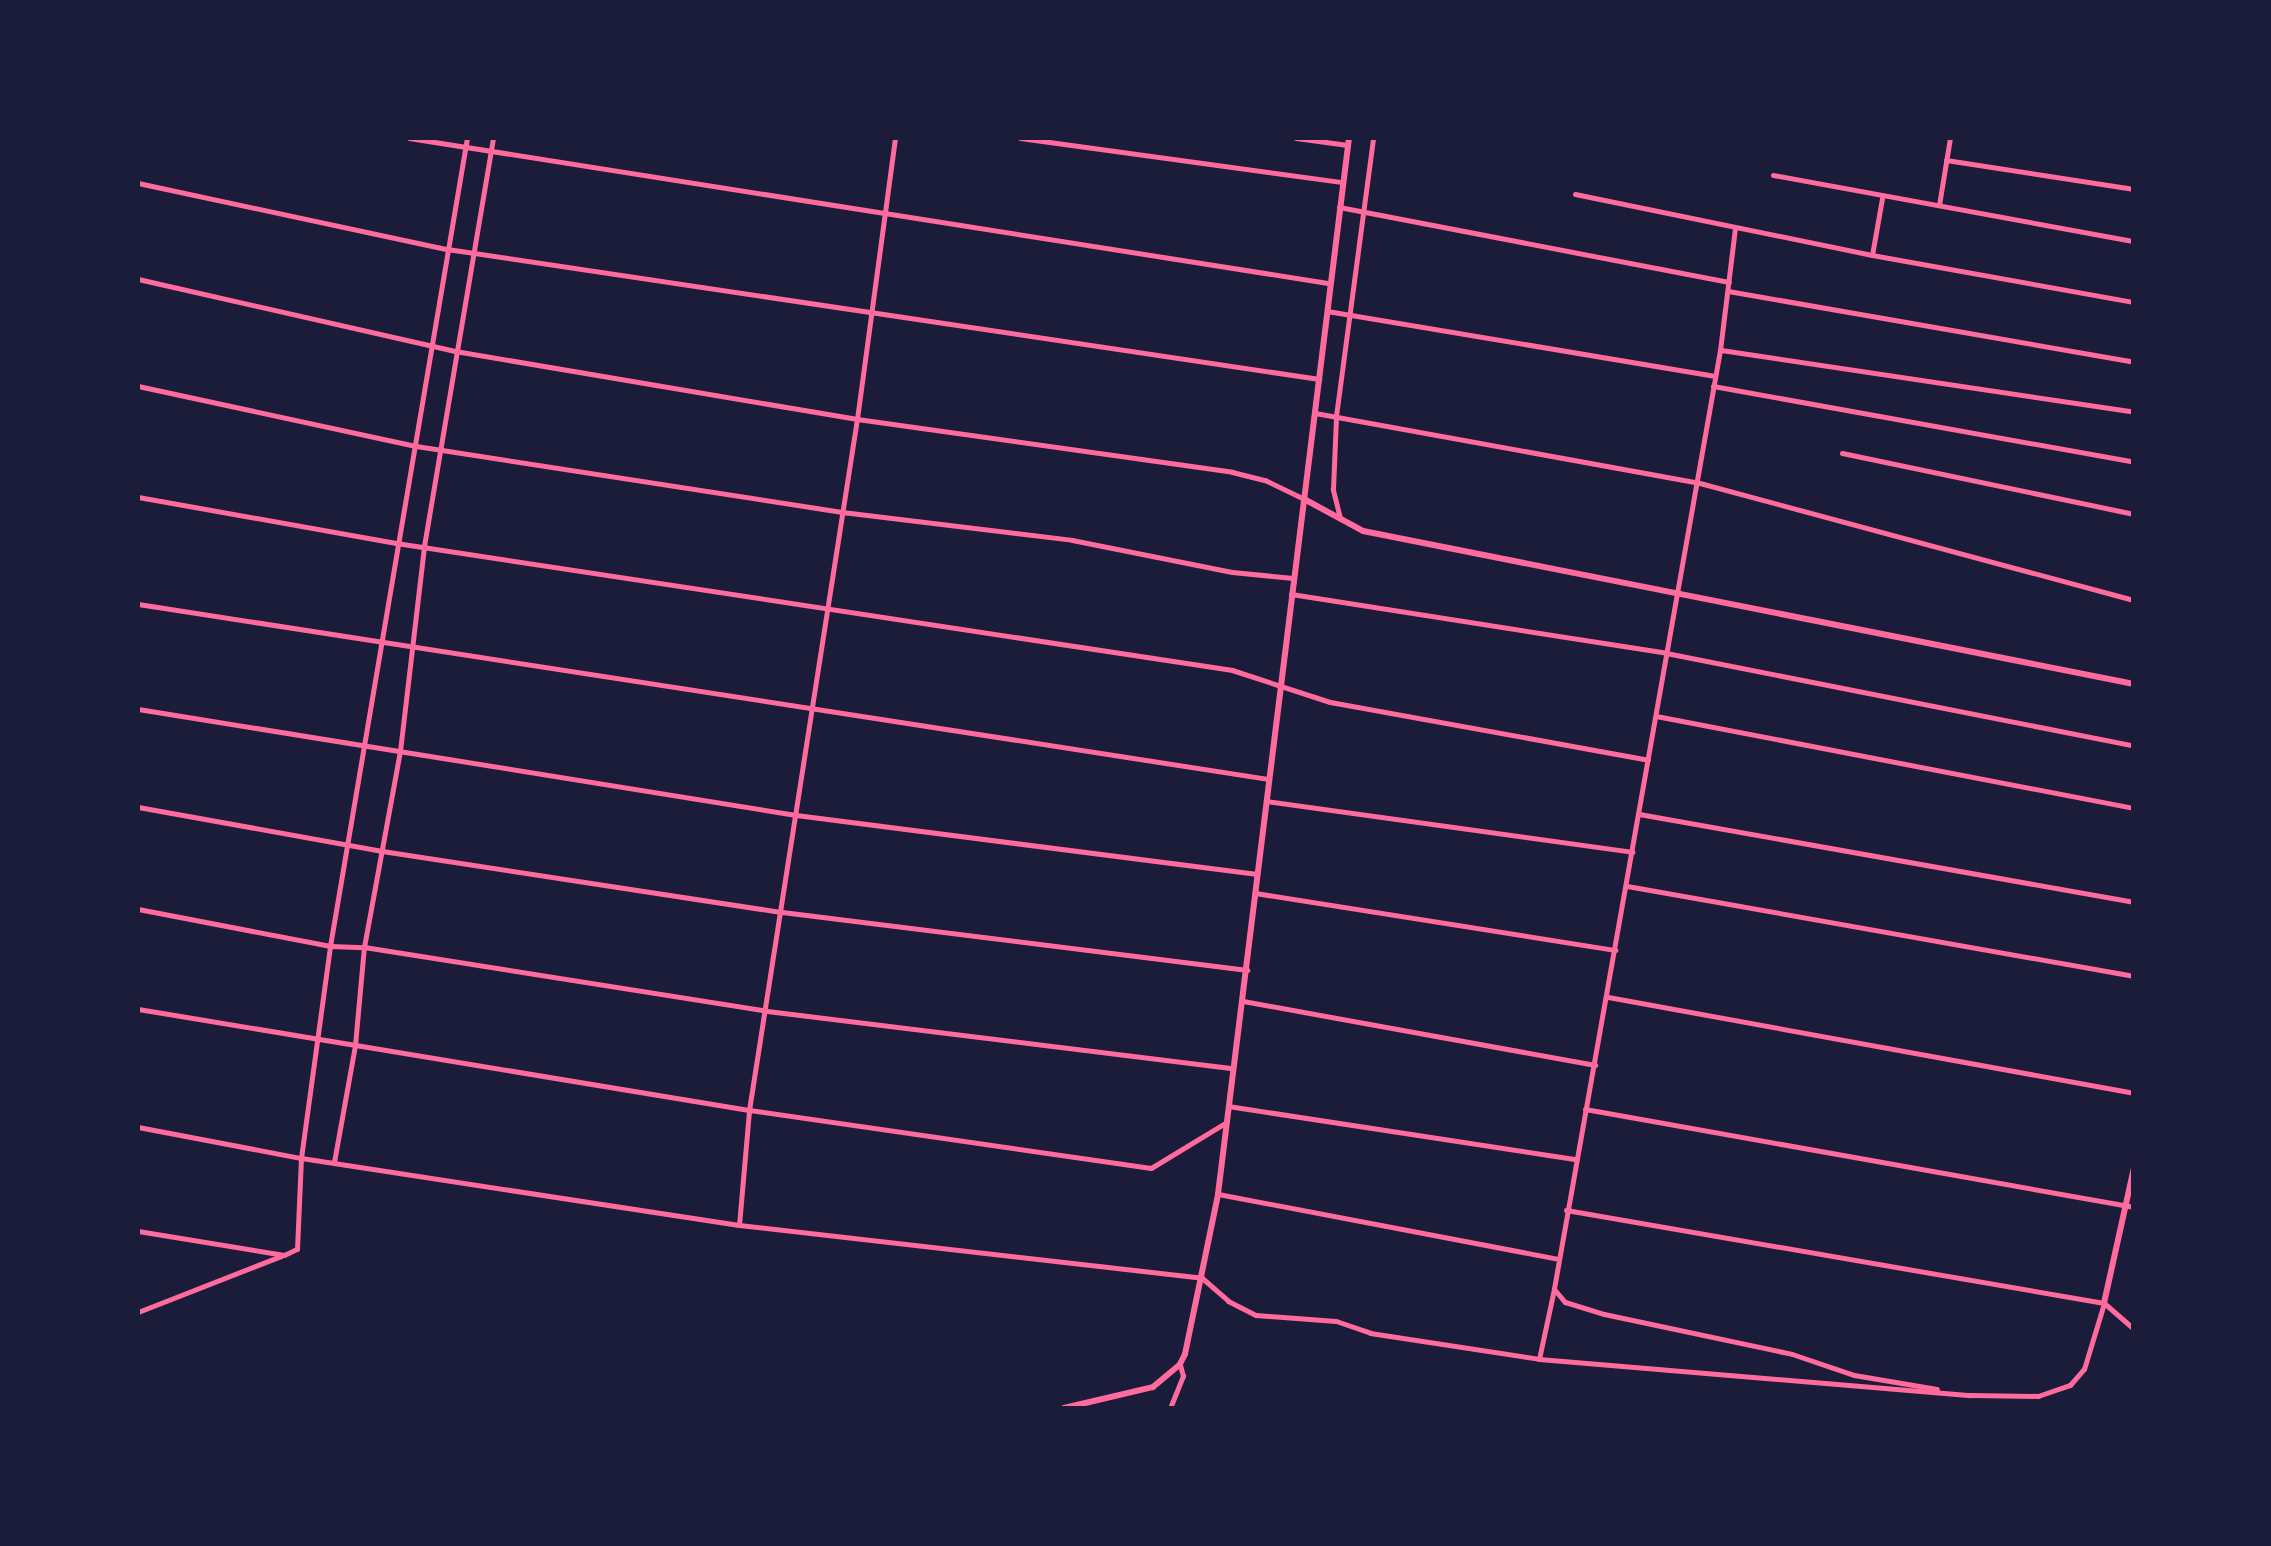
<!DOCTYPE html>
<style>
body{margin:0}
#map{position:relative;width:2271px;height:1546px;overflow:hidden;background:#1b1b3a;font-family:"Work Sans",sans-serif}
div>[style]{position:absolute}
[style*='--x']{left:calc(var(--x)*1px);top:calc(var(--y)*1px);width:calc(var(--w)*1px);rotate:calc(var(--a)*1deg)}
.minor>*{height:5px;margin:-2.5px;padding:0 2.5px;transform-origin:2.5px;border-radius:2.5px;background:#ff6b9d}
.tertiary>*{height:6px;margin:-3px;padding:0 3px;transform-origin:3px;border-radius:3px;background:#ff6b9d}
span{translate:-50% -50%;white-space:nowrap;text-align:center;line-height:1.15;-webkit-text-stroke:8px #1b1b3a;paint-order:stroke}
.frame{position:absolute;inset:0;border:140px solid #1b1b3a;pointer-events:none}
</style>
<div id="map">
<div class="minor">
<i style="--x:409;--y:138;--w:930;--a:8.97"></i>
<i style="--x:1020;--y:138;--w:325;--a:7.8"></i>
<i style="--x:1296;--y:138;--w:52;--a:7.7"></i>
<i style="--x:1946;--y:160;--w:190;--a:8.8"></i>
<i style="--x:1773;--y:175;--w:367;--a:10.4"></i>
<i style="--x:138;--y:183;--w:316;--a:12.1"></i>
<i style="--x:447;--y:249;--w:882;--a:8.48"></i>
<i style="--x:1575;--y:194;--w:303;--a:11.6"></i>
<i style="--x:1872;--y:255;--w:266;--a:10.2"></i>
<i style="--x:1939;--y:205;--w:68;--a:-80.7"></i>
<i style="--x:1339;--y:207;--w:397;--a:10.9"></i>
<i style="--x:1735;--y:228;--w:123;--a:97"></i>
<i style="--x:1720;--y:350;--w:954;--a:100.03"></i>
<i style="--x:1554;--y:1289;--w:17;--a:50"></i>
<i style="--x:1565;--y:1302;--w:41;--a:17.1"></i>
<i style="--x:1604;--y:1314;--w:192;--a:12"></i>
<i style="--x:1792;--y:1354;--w:65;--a:18.7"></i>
<i style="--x:1854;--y:1375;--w:84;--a:9.6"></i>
<i style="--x:1872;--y:255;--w:58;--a:-80"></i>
<i style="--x:138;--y:279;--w:325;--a:12.8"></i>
<i style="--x:455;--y:351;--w:408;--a:9.6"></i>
<i style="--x:857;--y:419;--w:379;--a:8"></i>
<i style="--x:1232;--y:472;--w:34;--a:14"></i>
<i style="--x:1265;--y:480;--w:43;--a:26"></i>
<i style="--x:1728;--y:291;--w:412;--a:9.9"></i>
<i style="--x:1327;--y:311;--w:392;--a:9.5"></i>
<i style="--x:1721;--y:350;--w:418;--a:8.5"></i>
<i style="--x:138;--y:386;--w:284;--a:12.2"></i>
<i style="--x:416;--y:446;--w:431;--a:8.8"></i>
<i style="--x:842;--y:512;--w:232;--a:6.9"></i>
<i style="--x:1072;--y:540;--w:163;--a:11.3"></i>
<i style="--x:1232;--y:572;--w:61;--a:5.6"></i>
<i style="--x:1713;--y:386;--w:428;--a:10.2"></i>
<i style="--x:1315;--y:413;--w:387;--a:10.3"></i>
<i style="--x:1696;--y:482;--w:454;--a:15.1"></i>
<i style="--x:1842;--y:453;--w:298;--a:11.8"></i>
<i style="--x:138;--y:497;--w:262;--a:10.1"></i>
<i style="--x:396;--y:543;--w:846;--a:8.64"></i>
<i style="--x:1232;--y:670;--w:103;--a:18.1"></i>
<i style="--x:1330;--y:702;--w:323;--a:10.3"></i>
<i style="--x:1340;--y:518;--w:30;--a:-104"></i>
<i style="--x:1333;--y:489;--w:73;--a:-87.6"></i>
<i style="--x:1336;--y:416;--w:280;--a:-82.4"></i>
<i style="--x:1291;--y:594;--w:380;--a:8.9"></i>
<i style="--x:1666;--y:653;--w:477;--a:11.2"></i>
<i style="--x:138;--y:604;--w:1143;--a:8.8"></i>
<i style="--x:138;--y:709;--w:666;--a:9.15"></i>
<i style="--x:796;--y:815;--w:465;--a:7.3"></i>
<i style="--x:1656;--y:716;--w:487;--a:10.9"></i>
<i style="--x:1266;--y:801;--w:370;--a:7.9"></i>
<i style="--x:138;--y:807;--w:248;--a:10.2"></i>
<i style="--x:382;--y:851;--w:405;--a:8.7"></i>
<i style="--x:782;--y:912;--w:469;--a:7.1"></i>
<i style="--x:1639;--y:814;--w:503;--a:10.08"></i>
<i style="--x:1627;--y:886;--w:515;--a:10.07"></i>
<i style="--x:1255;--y:893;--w:365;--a:9"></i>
<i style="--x:138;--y:909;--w:196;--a:10.9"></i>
<i style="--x:330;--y:946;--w:34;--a:2"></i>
<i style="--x:364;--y:947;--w:408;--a:9"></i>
<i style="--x:767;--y:1011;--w:469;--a:7"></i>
<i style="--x:1608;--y:997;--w:535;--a:10.34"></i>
<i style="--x:1243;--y:1001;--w:358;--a:10.3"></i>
<i style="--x:138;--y:1009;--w:619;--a:9.39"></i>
<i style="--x:749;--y:1110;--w:406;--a:8.2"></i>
<i style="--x:1151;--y:1168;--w:87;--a:-31.3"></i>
<i style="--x:1228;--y:1106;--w:352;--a:8.7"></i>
<i style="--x:1585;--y:1109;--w:558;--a:10.12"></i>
<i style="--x:138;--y:1127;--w:166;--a:10.8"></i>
<i style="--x:301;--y:1158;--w:443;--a:8.7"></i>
<i style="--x:739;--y:1225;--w:466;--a:6.5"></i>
<i style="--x:1202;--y:1278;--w:35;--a:41"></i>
<i style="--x:1228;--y:1301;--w:31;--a:27"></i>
<i style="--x:1256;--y:1315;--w:80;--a:4.3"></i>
<i style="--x:1336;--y:1321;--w:36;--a:19"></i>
<i style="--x:1370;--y:1333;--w:171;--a:8.7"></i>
<i style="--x:1539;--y:1359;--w:433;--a:4.8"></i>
<i style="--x:1970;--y:1395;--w:68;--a:0.8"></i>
<i style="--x:2038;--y:1396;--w:34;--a:-19"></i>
<i style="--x:2070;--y:1385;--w:21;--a:-49"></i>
<i style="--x:2084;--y:1369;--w:69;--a:-73.1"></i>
<i style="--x:334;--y:1162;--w:119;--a:-79.8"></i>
<i style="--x:355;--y:1045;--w:98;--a:-84.8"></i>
<i style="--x:364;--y:947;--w:199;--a:-79.6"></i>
<i style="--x:400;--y:751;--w:206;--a:-83.3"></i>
<i style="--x:424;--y:546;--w:414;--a:-80.4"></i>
<i style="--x:1218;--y:1194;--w:346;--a:10.8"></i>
<i style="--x:1566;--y:1210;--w:546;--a:9.81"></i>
<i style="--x:2104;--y:1303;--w:40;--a:41"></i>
<i style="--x:739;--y:1225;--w:115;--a:-85"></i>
<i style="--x:749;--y:1110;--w:699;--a:-81.12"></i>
<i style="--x:857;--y:419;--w:284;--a:-82.3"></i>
<i style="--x:138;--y:1231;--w:148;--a:9.3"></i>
<i style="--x:284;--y:1255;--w:14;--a:-25"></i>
<i style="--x:297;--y:1249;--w:91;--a:-87.5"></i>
<i style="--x:301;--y:1158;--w:214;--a:-82.2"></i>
<i style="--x:330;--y:946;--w:820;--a:-80.38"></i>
<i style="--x:138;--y:1312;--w:154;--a:-21.4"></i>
<i style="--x:1539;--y:1359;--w:72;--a:-77.9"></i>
<i style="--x:1170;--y:1408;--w:35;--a:-68"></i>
<i style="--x:1183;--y:1376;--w:11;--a:-105"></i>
</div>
<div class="tertiary">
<i style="--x:1304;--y:499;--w:67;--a:28.5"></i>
<i style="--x:1363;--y:531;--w:786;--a:11.22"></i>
<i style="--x:2104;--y:1303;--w:138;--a:-77.5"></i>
<i style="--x:1064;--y:1408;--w:91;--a:-13.3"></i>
<i style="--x:1153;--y:1387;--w:35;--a:-40"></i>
<i style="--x:1180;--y:1364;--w:11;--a:-63"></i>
<i style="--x:1185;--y:1354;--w:163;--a:-78.3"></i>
<i style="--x:1218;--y:1194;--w:1064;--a:-82.93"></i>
</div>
<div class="frame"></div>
</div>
